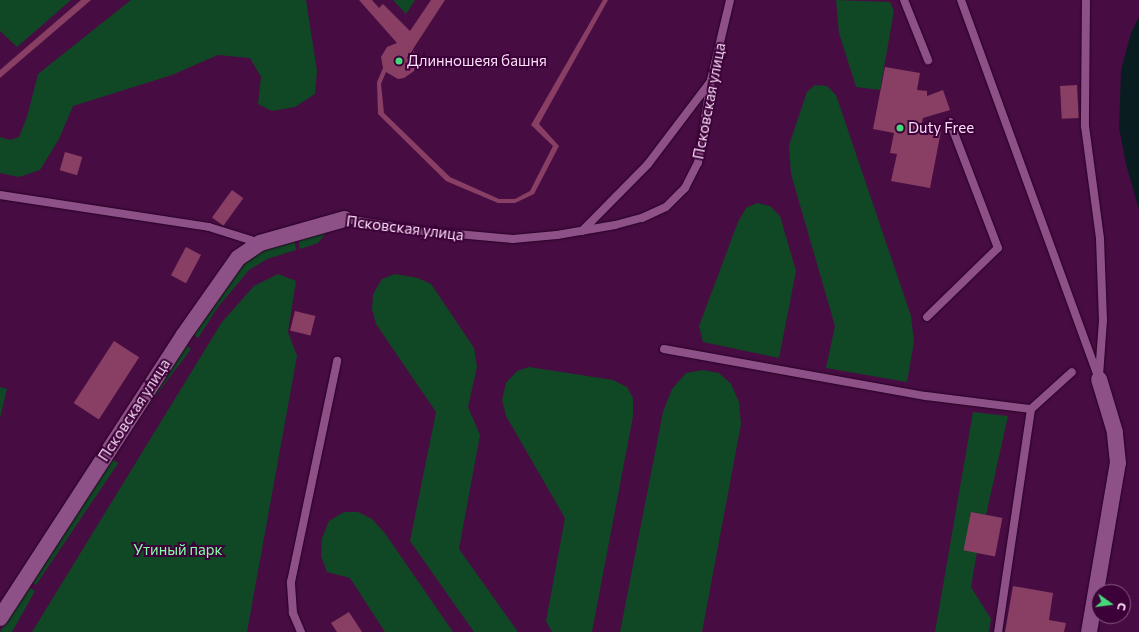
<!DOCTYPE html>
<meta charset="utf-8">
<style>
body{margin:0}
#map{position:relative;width:1139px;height:632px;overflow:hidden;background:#470d43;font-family:Commissioner,sans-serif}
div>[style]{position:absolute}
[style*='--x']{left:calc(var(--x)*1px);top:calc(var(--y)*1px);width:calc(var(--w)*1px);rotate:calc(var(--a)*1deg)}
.green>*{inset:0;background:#104724;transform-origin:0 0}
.water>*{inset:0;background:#091d20}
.building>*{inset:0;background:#893f64;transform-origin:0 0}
.roads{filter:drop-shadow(0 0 1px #270025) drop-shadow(0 0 1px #270025)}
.service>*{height:8px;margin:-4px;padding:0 4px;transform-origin:4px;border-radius:4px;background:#8e5187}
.minor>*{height:16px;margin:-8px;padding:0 8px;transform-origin:8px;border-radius:8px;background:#8e5187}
.dots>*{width:11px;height:11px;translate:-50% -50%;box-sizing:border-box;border:2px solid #3c0138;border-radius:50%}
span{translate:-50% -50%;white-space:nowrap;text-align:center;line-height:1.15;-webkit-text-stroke:4px #3c0138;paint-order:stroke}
.poi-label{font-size:15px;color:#fbdff7}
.left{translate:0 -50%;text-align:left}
.street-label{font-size:15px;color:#fbdff7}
.park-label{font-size:15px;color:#85ffa8}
.north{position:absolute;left:1091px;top:584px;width:40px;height:40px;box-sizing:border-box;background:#3c0138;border:1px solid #885a84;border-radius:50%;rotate:104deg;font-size:11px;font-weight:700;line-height:16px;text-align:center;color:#fbdff7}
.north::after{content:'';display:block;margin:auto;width:14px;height:18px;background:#46d779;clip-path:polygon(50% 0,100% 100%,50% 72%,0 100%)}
</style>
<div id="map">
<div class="green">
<i style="clip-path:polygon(0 0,71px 0,17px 47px,0 31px)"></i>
<i style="clip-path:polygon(131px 0,306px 0,317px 71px,315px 94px,295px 107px,272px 111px,258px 104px,261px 77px,250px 58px,218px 55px,172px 75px,73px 106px,59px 139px,40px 170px,19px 177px,0 173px,0 137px,10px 140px,19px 137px,27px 117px,38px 74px)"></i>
<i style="clip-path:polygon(393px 0,415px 0,406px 14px)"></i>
<i style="clip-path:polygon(836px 0,890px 2px,894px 11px,880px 90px,856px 87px,839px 33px)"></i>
<i style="clip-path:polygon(815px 85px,827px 86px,836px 95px,911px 316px,914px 342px,907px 382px,826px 368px,835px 326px,791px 174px,789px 145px,807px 92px)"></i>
<i style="clip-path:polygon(757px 203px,770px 206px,780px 216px,796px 271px,779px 358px,703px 342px,699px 326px,738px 222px,746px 208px)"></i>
<i style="clip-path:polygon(329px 229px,318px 243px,300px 249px,298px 238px)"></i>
<i style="clip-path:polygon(294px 239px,296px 250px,267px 259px,249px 270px,218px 307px,198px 338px,190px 332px,242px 262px,261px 249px)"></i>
<i style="clip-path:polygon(278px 274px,296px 281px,288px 332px,297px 356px,247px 632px,32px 632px,222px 322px,254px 286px)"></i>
<i style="clip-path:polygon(395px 274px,418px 278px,431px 284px,474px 348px,477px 367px,468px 407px,480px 435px,459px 549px,518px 632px,474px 632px,410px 541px,436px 412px,376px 324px,372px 309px,373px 294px,382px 279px)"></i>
<i style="left:183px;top:343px;width:10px;height:130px;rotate:37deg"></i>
<i style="clip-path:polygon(529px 367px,613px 380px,627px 387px,633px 398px,633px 416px,592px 632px,552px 632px,546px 621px,565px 518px,506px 416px,502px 400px,506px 383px,517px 371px)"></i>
<i style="clip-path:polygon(703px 370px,719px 373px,731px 384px,739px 402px,741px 424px,702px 632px,620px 632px,663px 412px,672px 389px,686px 373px)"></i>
<i style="clip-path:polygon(0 387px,7px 389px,0 418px)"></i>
<i style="clip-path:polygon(973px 412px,1008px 416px,986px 515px,971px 512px,965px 550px,977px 552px,971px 587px,991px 619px,989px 632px,935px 632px)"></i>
<i style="left:109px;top:457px;width:11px;height:147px;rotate:34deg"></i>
<i style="clip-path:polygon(344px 512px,358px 512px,372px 519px,384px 532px,453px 632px,385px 632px,350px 578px,327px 572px,321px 556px,322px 538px,329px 521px)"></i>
<i style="clip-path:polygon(27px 586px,35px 591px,12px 632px,0 632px)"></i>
</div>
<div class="water">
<i style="clip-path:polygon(1139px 17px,1139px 210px,1126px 164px,1119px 128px,1121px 70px,1131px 33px)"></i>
</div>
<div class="building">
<i style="clip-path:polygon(81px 0,91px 0,0 78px,0 70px)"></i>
<i style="clip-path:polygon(359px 0,372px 0,379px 8px,383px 4px,410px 31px,431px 0,445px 0,413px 49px,417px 59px,414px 71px,404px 78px,398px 79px,386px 72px,381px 84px,384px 113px,450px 177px,499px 199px,515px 199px,530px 191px,553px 146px,531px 125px,603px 0,608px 0,539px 124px,559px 146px,534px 194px,515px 203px,498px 203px,446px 181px,378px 114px,377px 82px,383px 68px,381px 57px,387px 47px,397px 43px)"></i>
<i style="clip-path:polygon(885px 67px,920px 73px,917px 90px,927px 91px,927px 96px,943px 90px,950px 110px,923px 118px,921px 127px,941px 131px,930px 188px,891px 181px,897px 154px,890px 153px,894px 133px,873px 129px)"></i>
<i style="left:1077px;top:85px;width:33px;height:17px;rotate:87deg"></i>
<i style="left:65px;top:152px;width:18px;height:19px;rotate:16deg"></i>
<i style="left:232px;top:190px;width:14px;height:34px;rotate:36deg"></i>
<i style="left:186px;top:247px;width:17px;height:32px;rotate:28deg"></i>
<i style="left:295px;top:311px;width:21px;height:20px;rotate:14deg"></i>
<i style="left:114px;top:341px;width:30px;height:74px;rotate:33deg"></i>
<i style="left:971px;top:512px;width:32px;height:39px;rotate:11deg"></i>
<i style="clip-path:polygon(1013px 586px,1053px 593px,1049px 620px,1066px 623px,1064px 632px,1005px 632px)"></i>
<i style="clip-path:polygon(349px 612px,362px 632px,337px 632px,331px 623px)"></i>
</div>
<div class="roads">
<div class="service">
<i style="--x:904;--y:0;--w:65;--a:68.2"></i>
<i style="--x:961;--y:0;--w:403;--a:70"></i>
<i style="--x:1086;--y:0;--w:126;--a:90.5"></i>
<i style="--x:1085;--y:126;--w:114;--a:82.4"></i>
<i style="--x:1100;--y:239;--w:81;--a:87.9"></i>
<i style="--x:1103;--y:320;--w:56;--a:94.1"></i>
<i style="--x:0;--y:195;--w:211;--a:8.7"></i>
<i style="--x:209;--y:227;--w:53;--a:17.4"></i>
<i style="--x:345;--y:219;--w:80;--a:8.6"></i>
<i style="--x:424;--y:231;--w:89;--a:5.1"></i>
<i style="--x:513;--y:239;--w:44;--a:-5.2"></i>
<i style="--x:557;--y:235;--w:59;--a:-9.8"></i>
<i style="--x:615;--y:225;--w:28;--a:-15"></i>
<i style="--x:642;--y:218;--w:26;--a:-25"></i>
<i style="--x:666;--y:207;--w:27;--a:-45"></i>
<i style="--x:685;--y:188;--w:28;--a:-63"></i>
<i style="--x:698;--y:163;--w:84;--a:-81.1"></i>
<i style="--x:711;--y:80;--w:82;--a:-76.6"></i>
<i style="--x:582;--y:231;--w:94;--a:-45.4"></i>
<i style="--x:648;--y:164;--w:104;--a:-52.8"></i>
<i style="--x:927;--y:317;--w:99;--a:-44.2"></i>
<i style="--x:998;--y:248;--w:135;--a:-110.9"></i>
<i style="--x:664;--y:349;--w:266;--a:10.2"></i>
<i style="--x:926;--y:396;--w:106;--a:7.1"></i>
<i style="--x:1031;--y:409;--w:225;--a:98.4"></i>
<i style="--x:1031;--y:409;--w:55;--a:-42.1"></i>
<i style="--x:301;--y:632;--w:21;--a:-113"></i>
<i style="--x:293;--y:613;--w:31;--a:-94"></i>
<i style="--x:291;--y:582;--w:226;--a:-78.2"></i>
</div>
<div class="minor">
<i style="--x:0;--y:618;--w:336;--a:-57"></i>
<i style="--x:183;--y:336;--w:95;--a:-54.8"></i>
<i style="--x:238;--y:258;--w:27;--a:-34"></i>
<i style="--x:260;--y:243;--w:88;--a:-15.8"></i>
<i style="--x:1089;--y:632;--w:171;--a:-80.3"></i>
<i style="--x:1118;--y:463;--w:31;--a:-96"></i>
<i style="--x:1115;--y:432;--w:55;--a:-106.8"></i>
</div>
</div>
<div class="dots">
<i style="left:399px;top:61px;background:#46d779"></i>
<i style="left:900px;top:128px;background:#46d779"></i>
</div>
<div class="poi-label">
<span class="left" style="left:407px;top:61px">Длинношеяя башня</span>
<span class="left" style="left:908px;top:128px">Duty Free</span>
</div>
<div class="street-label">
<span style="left:709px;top:101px;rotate:-79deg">Псковская улица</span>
<span style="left:405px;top:228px;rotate:7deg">Псковская улица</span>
<span style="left:134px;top:410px;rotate:-57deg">Псковская улица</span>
</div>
<div class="park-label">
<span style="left:178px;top:550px">Утиный парк</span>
</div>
<div class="north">С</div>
</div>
